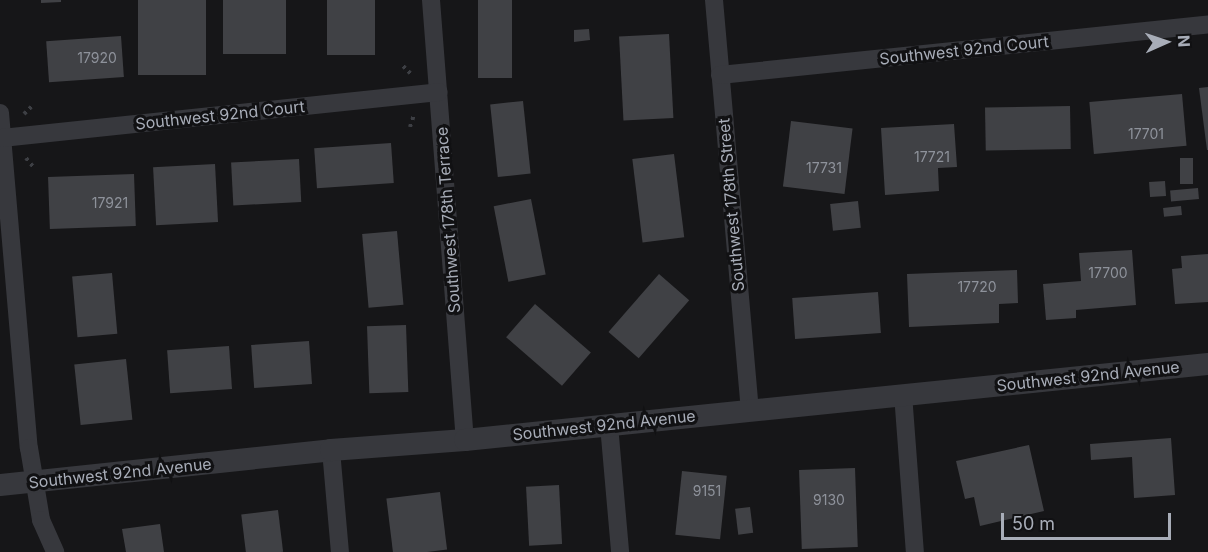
<!DOCTYPE html>
<style>
body{margin:0}
#map{position:relative;width:1208px;height:552px;overflow:hidden;background:#161618;font-family:Inter,sans-serif}
div>[style]{position:absolute}
[style*='--x']{left:calc(var(--x)*1px);top:calc(var(--y)*1px);width:calc(var(--w)*1px);rotate:calc(var(--a)*1deg)}
.building>*{inset:0;background:#404145;transform-origin:0 0}
.path>*{height:4px;margin-top:-2px;transform-origin:0;background:repeating-linear-gradient(90deg,#3d3f44 0 3px,transparent 0 7.5px)}
.minor>*{height:18px;margin:-9px;padding:0 9px;transform-origin:9px;border-radius:9px;background:#37383d}
.tertiary>*{height:22px;margin:-11px;padding:0 11px;transform-origin:11px;border-radius:11px;background:#37383d}
span{translate:-50% -50%;white-space:nowrap;text-align:center;line-height:1.15;-webkit-text-stroke:6px #111113;paint-order:stroke}
.number-label{font-size:14px;color:#8e929b}
.number-label span{-webkit-text-stroke-width:0}
.street-label{font-size:16px;color:#a8adb8}
.north{position:absolute;left:1136px;top:12px;width:60px;height:60px;-webkit-text-stroke:4px #111113;paint-order:stroke;rotate:87deg;font-size:16px;font-weight:700;line-height:24px;text-align:center;color:#a8adb8}
.north::after{content:'';display:block;margin:auto;width:21px;height:27px;background:#a8adb8;clip-path:polygon(50% 0,100% 100%,50% 72%,0 100%)}
.scale{position:absolute;left:1001px;top:513px;width:170px;height:27px;box-sizing:border-box;border:3px solid #a8adb8;border-top:0;padding-left:8px;font-size:18px;line-height:21px;white-space:nowrap;color:#a8adb8;-webkit-text-stroke:4px #111113;paint-order:stroke}
</style>
<div id="map">
<div class="building">
<i style="clip-path:polygon(41px 0,61px 0,61px 2px,41px 3px)"></i>
<i style="left:138px;top:0;width:68px;height:75px"></i>
<i style="left:223px;top:0;width:63px;height:54px"></i>
<i style="left:327px;top:0;width:48px;height:55px"></i>
<i style="left:478px;top:0;width:34px;height:78px"></i>
<i style="clip-path:polygon(589px 29px,590px 40px,574px 42px,574px 30px)"></i>
<i style="left:669px;top:34px;width:84px;height:50px;rotate:87deg"></i>
<i style="left:121px;top:36px;width:41px;height:75px;rotate:86deg"></i>
<i style="clip-path:polygon(1208px 87px,1208px 150px,1207px 150px,1199px 88px)"></i>
<i style="left:1182px;top:94px;width:52px;height:93px;rotate:85deg"></i>
<i style="left:523px;top:101px;width:73px;height:33px;rotate:84deg"></i>
<i style="left:1070px;top:106px;width:43px;height:85px;rotate:89deg"></i>
<i style="left:791px;top:121px;width:62px;height:66px;rotate:7deg"></i>
<i style="clip-path:polygon(954px 124px,957px 167px,938px 168px,939px 191px,885px 195px,881px 128px)"></i>
<i style="left:391px;top:143px;width:40px;height:77px;rotate:86deg"></i>
<i style="left:674px;top:154px;width:84px;height:42px;rotate:83deg"></i>
<i style="left:1180px;top:158px;width:13px;height:26px"></i>
<i style="left:299px;top:159px;width:43px;height:68px;rotate:87deg"></i>
<i style="left:215px;top:164px;width:58px;height:62px;rotate:87deg"></i>
<i style="left:134px;top:174px;width:52px;height:86px;rotate:88deg"></i>
<i style="left:1165px;top:181px;width:15px;height:16px;rotate:86deg"></i>
<i style="left:1198px;top:188px;width:11px;height:28px;rotate:85deg"></i>
<i style="left:531px;top:199px;width:77px;height:38px;rotate:79deg"></i>
<i style="left:858px;top:201px;width:27px;height:28px;rotate:84deg"></i>
<i style="left:1181px;top:206px;width:9px;height:18px;rotate:84deg"></i>
<i style="left:397px;top:231px;width:74px;height:35px;rotate:85deg"></i>
<i style="clip-path:polygon(1132px 250px,1136px 305px,1076px 310px,1076px 318px,1046px 320px,1043px 284px,1081px 281px,1079px 253px)"></i>
<i style="clip-path:polygon(1208px 254px,1208px 302px,1175px 304px,1172px 269px,1182px 268px,1181px 256px)"></i>
<i style="clip-path:polygon(1017px 270px,1018px 303px,999px 304px,999px 323px,909px 327px,907px 274px)"></i>
<i style="left:112px;top:273px;width:61px;height:40px;rotate:85deg"></i>
<i style="left:659px;top:274px;width:40px;height:77px;rotate:41deg"></i>
<i style="left:878px;top:292px;width:41px;height:86px;rotate:86deg"></i>
<i style="left:535px;top:304px;width:74px;height:44px;rotate:41deg"></i>
<i style="left:406px;top:325px;width:67px;height:39px;rotate:88deg"></i>
<i style="left:309px;top:341px;width:43px;height:58px;rotate:86deg"></i>
<i style="left:229px;top:346px;width:43px;height:62px;rotate:86deg"></i>
<i style="left:126px;top:359px;width:61px;height:52px;rotate:84deg"></i>
<i style="clip-path:polygon(1171px 438px,1175px 495px,1134px 498px,1132px 457px,1091px 460px,1090px 444px)"></i>
<i style="clip-path:polygon(1029px 445px,1044px 511px,980px 526px,974px 497px,965px 499px,956px 461px)"></i>
<i style="left:855px;top:468px;width:79px;height:56px;rotate:88deg"></i>
<i style="left:682px;top:471px;width:45px;height:64px;rotate:6deg"></i>
<i style="left:559px;top:485px;width:59px;height:33px;rotate:87deg"></i>
<i style="left:440px;top:492px;width:58px;height:54px;rotate:83deg"></i>
<i style="left:750px;top:507px;width:26px;height:15px;rotate:83deg"></i>
<i style="left:278px;top:510px;width:42px;height:37px;rotate:83deg"></i>
<i style="clip-path:polygon(160px 524px,164px 552px,126px 552px,122px 529px)"></i>
</div>
<div class="path">
<i style="--x:403;--y:66;--w:11;--a:45"></i>
<i style="--x:24;--y:114;--w:14;--a:-45"></i>
<i style="--x:410;--y:127;--w:13;--a:-72"></i>
<i style="--x:26;--y:158;--w:13;--a:51"></i>
</div>
<div class="minor">
<i style="--x:431;--y:0;--w:441;--a:85.6"></i>
<i style="--x:714;--y:0;--w:412;--a:85"></i>
<i style="--x:720;--y:75;--w:491;--a:-5.9"></i>
<i style="--x:0;--y:113;--w:336;--a:85.1"></i>
<i style="--x:29;--y:448;--w:73;--a:80.5"></i>
<i style="--x:41;--y:520;--w:35;--a:66"></i>
<i style="--x:2;--y:138;--w:439;--a:-6"></i>
<i style="--x:903;--y:394;--w:158;--a:85.7"></i>
<i style="--x:609;--y:425;--w:127;--a:85"></i>
<i style="--x:331;--y:450;--w:102;--a:85"></i>
</div>
<div class="tertiary">
<i style="--x:0;--y:485;--w:333;--a:-6"></i>
<i style="--x:331;--y:450;--w:134;--a:-4.3"></i>
<i style="--x:465;--y:440;--w:747;--a:-5.84"></i>
</div>
<div class="number-label">
<span style="left:97px;top:58px">17920</span>
<span style="left:1146px;top:134px">17701</span>
<span style="left:932px;top:157px">17721</span>
<span style="left:824px;top:168px">17731</span>
<span style="left:110px;top:203px">17921</span>
<span style="left:1108px;top:273px">17700</span>
<span style="left:977px;top:287px">17720</span>
<span style="left:707px;top:491px">9151</span>
<span style="left:829px;top:500px">9130</span>
</div>
<div class="street-label">
<span style="left:964px;top:50px;rotate:-6deg">Southwest 92nd Court</span>
<span style="left:220px;top:115px;rotate:-6deg">Southwest 92nd Court</span>
<span style="left:731px;top:205px;rotate:-95deg">Southwest 178th Street</span>
<span style="left:448px;top:220px;rotate:-94deg">Southwest 178th Terrace</span>
<span style="left:1088px;top:376px;rotate:-6deg">Southwest 92nd Avenue</span>
<span style="left:604px;top:425px;rotate:-6deg">Southwest 92nd Avenue</span>
<span style="left:120px;top:473px;rotate:-6deg">Southwest 92nd Avenue</span>
</div>
<div class="north">N</div>
<div class="scale">50 m</div>
</div>
